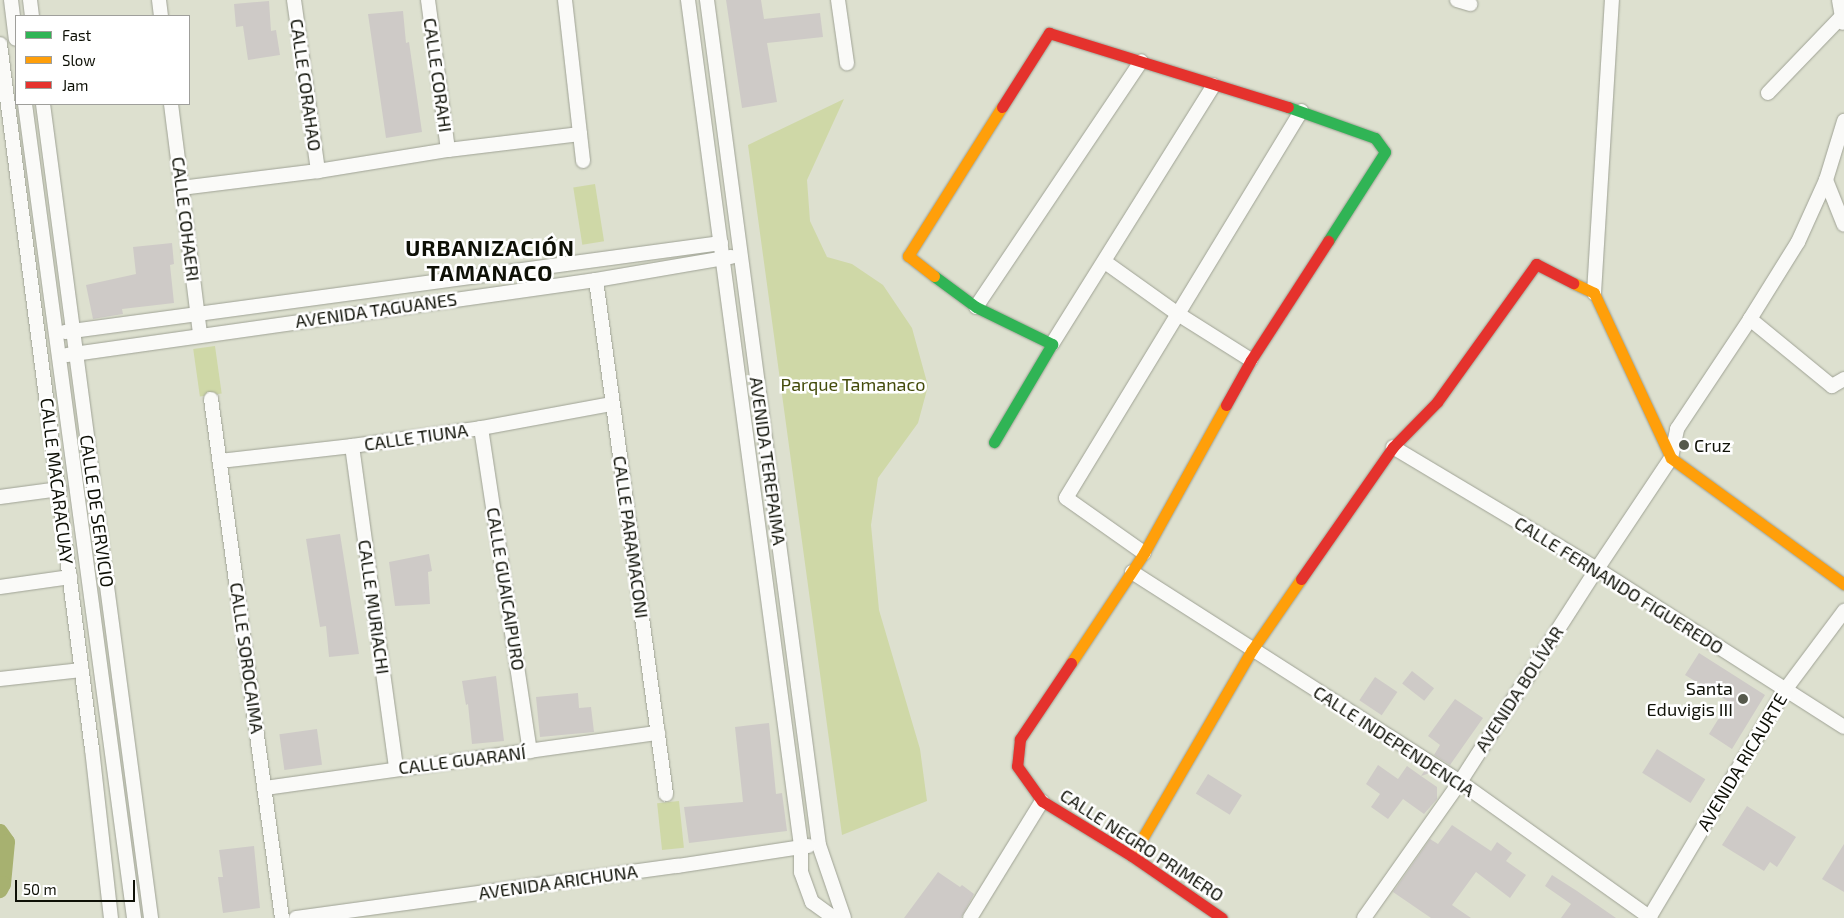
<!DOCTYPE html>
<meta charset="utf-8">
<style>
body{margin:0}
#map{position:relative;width:1844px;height:918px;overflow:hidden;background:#dde0cf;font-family:"Exo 2",sans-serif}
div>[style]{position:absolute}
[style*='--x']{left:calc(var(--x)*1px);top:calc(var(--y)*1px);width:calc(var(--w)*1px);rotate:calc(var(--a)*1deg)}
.green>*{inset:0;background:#cfd8a7;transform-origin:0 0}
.canal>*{height:16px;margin:-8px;padding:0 8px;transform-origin:8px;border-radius:8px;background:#a7b170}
.building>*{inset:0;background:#cecac7;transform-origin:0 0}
.roads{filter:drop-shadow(0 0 1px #9fa295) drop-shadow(0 0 1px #9fa295)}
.street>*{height:14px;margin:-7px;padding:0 7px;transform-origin:7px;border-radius:7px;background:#fafaf8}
.fast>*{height:11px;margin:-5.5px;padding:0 5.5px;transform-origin:5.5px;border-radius:5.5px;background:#30b455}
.slow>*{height:11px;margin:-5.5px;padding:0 5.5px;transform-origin:5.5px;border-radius:5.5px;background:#ff9f0a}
.jam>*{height:11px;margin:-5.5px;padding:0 5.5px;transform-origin:5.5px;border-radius:5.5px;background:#e5322d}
.dots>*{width:14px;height:14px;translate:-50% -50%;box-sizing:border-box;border:2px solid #fff;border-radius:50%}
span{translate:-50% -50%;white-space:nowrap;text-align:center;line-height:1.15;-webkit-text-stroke:5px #fff;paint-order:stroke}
.street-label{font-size:18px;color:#0e1006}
.park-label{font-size:18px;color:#444c0b}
.poi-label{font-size:18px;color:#0e1006}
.left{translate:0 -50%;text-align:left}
.right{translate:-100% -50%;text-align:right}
.district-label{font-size:22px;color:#0e1006;font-weight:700;letter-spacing:1px}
.legend{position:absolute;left:15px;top:15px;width:175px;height:90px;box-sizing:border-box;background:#fff;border:1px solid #9f9f9b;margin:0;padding:6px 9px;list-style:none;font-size:15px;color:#0e1006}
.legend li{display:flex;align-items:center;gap:10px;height:25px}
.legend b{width:25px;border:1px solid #9f9f9b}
.scale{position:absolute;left:15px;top:880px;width:120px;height:22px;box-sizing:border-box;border:2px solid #0e1006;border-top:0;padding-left:6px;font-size:15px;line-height:18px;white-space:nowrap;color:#0e1006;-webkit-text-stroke:4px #fff;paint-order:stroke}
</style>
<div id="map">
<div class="green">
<i style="clip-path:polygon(844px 99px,807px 180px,810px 221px,827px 257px,852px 264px,883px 285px,912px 328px,928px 386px,918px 423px,878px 478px,871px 525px,879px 610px,920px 749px,927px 801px,842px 835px,748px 145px)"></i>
<i style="left:595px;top:184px;width:58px;height:22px;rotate:81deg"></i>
<i style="left:215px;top:346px;width:48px;height:22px;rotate:82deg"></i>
<i style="left:679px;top:801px;width:47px;height:22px;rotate:84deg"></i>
</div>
<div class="canal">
<i style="--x:0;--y:832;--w:12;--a:55"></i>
<i style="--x:7;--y:842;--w:42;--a:95.4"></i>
<i style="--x:3;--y:884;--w:7;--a:117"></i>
</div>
<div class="building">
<i style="clip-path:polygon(726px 0,761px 0,764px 19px,820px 13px,823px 37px,767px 43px,777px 102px,742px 108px)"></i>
<i style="clip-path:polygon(269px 1px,271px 31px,276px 30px,280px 55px,248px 60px,243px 26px,236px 27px,234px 4px)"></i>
<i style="clip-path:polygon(403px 11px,406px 43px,409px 42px,422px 132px,386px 138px,368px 14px)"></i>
<i style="clip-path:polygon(172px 243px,174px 264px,170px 265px,174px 303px,122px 309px,123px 314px,93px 319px,86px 285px,136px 274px,133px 247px)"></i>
<i style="clip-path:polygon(340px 534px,359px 654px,329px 657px,326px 626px,320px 627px,306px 539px)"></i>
<i style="clip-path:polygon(429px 554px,432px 571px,428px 572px,430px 604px,395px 606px,389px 562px)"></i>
<i style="clip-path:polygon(1699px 653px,1765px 695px,1732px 749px,1709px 734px,1729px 702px,1685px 675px)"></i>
<i style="left:1412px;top:671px;width:28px;height:16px;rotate:38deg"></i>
<i style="clip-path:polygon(496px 676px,504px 741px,472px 744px,468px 704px,466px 705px,462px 681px)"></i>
<i style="left:1375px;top:677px;width:27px;height:28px;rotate:34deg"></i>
<i style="clip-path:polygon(578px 693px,579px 708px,591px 707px,594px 732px,540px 737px,536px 697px)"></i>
<i style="clip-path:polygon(1455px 699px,1483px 718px,1450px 765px,1434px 755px,1440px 745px,1428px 736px)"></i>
<i style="clip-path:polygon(769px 723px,776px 794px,782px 793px,787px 831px,689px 843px,684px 807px,743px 802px,735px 727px)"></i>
<i style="left:317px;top:729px;width:36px;height:38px;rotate:82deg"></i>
<i style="left:1657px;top:749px;width:57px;height:28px;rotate:32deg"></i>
<i style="clip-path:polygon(1378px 765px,1398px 779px,1407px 766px,1421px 776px,1425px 770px,1430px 773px,1421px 776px,1437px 787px,1437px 799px,1424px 814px,1403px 799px,1388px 819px,1371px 807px,1380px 794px,1366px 784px)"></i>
<i style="left:1208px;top:774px;width:40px;height:23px;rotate:32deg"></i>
<i style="clip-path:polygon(1747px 806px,1796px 837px,1777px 867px,1770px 862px,1764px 871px,1722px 845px)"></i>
<i style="clip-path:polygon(1452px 825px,1491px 851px,1497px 842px,1512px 853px,1506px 861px,1526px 875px,1510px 898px,1476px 872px,1452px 905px,1471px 918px,1431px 918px,1393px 892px,1430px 839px,1438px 844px)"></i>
<i style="clip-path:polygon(1844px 844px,1844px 892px,1822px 879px)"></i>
<i style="clip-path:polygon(254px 846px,260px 908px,223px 913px,218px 877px,223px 877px,219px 850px)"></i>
<i style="clip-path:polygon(938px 872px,960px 887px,962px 885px,974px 894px,961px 918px,904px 918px)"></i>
<i style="clip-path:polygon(1552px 875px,1577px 891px,1616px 918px,1561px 918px,1571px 904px,1545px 886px)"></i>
</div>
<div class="roads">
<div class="street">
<i style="--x:11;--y:0;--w:39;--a:83"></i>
<i style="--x:30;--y:0;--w:16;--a:83"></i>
<i style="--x:159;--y:0;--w:16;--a:83"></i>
<i style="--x:294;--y:0;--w:173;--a:82"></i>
<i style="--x:428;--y:0;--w:151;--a:82.4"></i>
<i style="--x:565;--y:0;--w:162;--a:83.6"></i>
<i style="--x:688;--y:0;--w:854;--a:82.39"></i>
<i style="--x:801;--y:846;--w:26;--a:90"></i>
<i style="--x:801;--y:872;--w:32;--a:70"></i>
<i style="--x:812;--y:902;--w:27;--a:36"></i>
<i style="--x:707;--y:0;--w:852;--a:82.45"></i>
<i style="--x:819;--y:845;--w:77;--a:71.1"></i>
<i style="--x:838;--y:0;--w:64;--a:81.9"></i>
<i style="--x:1457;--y:0;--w:14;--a:17"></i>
<i style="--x:1839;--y:0;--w:23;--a:80"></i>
<i style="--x:0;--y:44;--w:711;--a:82.57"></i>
<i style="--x:92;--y:749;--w:170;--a:83.6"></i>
<i style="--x:1768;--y:93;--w:107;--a:-46.1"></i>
<i style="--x:25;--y:104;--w:821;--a:82.37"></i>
<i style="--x:43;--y:104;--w:821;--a:82.44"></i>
<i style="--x:171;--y:104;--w:233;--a:82.8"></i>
<i style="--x:1826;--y:180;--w:48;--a:68.2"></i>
<i style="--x:181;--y:188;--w:138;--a:-7.1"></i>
<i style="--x:318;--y:171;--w:132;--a:-9.2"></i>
<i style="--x:448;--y:150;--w:133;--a:-6.9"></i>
<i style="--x:1105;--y:262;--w:90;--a:35.5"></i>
<i style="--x:1178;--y:314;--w:86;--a:32.2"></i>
<i style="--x:596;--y:280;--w:519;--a:82.24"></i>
<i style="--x:1594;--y:293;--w:294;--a:-86.5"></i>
<i style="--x:976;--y:307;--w:296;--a:-56.1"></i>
<i style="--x:1750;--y:319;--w:106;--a:39.3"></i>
<i style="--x:1832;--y:386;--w:14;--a:-30"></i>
<i style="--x:65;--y:332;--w:662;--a:-7.73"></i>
<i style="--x:1052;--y:344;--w:305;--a:-58"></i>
<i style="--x:67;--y:355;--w:534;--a:-8.07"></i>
<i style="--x:596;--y:280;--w:137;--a:-9.7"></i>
<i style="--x:211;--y:399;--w:524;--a:82.21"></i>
<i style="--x:481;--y:428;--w:327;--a:81.4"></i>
<i style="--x:352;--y:446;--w:325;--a:82.2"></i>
<i style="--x:1393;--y:447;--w:238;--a:30.9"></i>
<i style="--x:1597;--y:569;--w:293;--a:32.6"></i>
<i style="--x:220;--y:461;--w:133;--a:-6.5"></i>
<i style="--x:352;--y:446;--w:130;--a:-7.9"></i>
<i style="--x:481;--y:428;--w:133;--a:-10.4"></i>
<i style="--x:0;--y:497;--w:60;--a:-7.7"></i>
<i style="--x:1144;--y:553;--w:95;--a:-144.8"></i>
<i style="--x:1066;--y:498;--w:453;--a:-58.7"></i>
<i style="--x:1132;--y:572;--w:389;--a:32.6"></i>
<i style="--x:1460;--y:782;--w:234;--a:35.5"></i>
<i style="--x:0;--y:587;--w:71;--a:-8.1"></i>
<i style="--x:0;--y:679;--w:82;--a:-6.3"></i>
<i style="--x:265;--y:788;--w:397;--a:-8"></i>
<i style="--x:296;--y:918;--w:385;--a:-7.8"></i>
<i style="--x:677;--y:866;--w:133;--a:-8.7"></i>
<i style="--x:970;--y:918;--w:137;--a:-58.4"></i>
<i style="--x:1364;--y:918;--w:166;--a:-54.8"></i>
<i style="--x:1460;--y:782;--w:253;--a:-57.3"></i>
<i style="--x:1597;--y:569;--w:133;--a:-56.3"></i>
<i style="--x:1671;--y:458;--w:30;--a:-78"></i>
<i style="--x:1677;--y:429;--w:132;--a:-56.4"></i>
<i style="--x:1750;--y:319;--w:91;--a:-58.1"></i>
<i style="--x:1798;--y:242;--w:68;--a:-65.7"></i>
<i style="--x:1826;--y:180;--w:62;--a:-73"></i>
<i style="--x:1649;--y:918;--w:265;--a:-59.2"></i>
<i style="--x:1785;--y:690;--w:99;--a:-53.2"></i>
</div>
<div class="fast">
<i style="--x:1288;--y:107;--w:92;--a:19.6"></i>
<i style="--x:1375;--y:138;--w:17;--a:54"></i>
<i style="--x:1385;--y:152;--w:106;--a:122.6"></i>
<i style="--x:934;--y:276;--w:52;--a:36.4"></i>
<i style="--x:976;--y:307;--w:85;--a:26"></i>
<i style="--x:1052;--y:344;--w:114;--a:120.6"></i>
</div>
<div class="slow">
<i style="--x:934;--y:276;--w:33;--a:-142"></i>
<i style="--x:908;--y:256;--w:176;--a:-57.8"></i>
<i style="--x:1573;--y:283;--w:23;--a:25"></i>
<i style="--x:1594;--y:293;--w:182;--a:65"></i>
<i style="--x:1671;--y:458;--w:214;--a:36.1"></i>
<i style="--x:1071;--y:663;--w:132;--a:-56.4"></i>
<i style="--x:1144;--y:553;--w:169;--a:-61"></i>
<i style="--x:1132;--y:856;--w:238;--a:-59.8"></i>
<i style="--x:1252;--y:650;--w:86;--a:-55.4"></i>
</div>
<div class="jam">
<i style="--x:1002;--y:107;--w:88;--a:-57.6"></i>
<i style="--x:1049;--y:33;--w:250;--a:17.2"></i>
<i style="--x:1226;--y:405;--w:51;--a:-60.9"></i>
<i style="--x:1251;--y:360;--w:142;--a:-57.1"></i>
<i style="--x:1301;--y:579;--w:161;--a:-55.1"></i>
<i style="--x:1393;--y:447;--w:63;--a:-45.6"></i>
<i style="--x:1437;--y:402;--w:170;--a:-54.3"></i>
<i style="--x:1536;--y:264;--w:42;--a:27.2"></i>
<i style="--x:1071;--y:663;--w:92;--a:123.9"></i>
<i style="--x:1020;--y:739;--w:27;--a:96"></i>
<i style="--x:1017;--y:766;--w:43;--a:54.5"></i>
<i style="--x:1042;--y:801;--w:105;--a:31.4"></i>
<i style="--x:1132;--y:856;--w:109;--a:34.6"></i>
</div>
</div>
<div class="dots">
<i style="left:1684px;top:445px;background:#56594c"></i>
<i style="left:1743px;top:699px;background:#56594c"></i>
</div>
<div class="street-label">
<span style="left:438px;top:75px;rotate:82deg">CALLE CORAHI</span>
<span style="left:306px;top:85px;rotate:82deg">CALLE CORAHAO</span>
<span style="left:186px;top:219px;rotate:83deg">CALLE COHAERI</span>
<span style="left:376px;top:310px;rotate:-8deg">AVENIDA TAGUANES</span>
<span style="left:416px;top:437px;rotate:-8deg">CALLE TIUNA</span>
<span style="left:768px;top:461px;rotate:82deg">AVENIDA TEREPAIMA</span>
<span style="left:57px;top:481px;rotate:83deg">CALLE MACARACUAY</span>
<span style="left:97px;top:511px;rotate:82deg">CALLE DE SERVICIO</span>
<span style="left:631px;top:537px;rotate:82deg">CALLE PARAMACONI</span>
<span style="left:1619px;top:585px;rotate:32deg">CALLE FERNANDO FIGUEREDO</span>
<span style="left:506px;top:589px;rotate:81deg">CALLE GUAICAIPURO</span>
<span style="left:374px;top:607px;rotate:82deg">CALLE MURIACHI</span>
<span style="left:247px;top:658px;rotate:82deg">CALLE SOROCAIMA</span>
<span style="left:1519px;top:689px;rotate:-57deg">AVENIDA BOLÍVAR</span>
<span style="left:1394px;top:741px;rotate:33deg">CALLE INDEPENDENCIA</span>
<span style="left:462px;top:760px;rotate:-7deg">CALLE GUARANÍ</span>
<span style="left:1742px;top:762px;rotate:-59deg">AVENIDA RICAURTE</span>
<span style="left:1142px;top:845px;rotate:33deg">CALLE NEGRO PRIMERO</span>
<span style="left:558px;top:882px;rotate:-8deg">AVENIDA ARICHUNA</span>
</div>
<div class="park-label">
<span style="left:853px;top:384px">Parque Tamanaco</span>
</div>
<div class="poi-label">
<span class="left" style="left:1694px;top:445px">Cruz</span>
<span class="right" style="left:1733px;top:699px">Santa<br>Eduvigis III</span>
</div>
<div class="district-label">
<span style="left:490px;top:260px">URBANIZACIÓN<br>TAMANACO</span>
</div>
<ul class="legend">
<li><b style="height:6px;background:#30b455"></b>Fast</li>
<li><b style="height:6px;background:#ff9f0a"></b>Slow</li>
<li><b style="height:6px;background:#e5322d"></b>Jam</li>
</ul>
<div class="scale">50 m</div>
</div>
